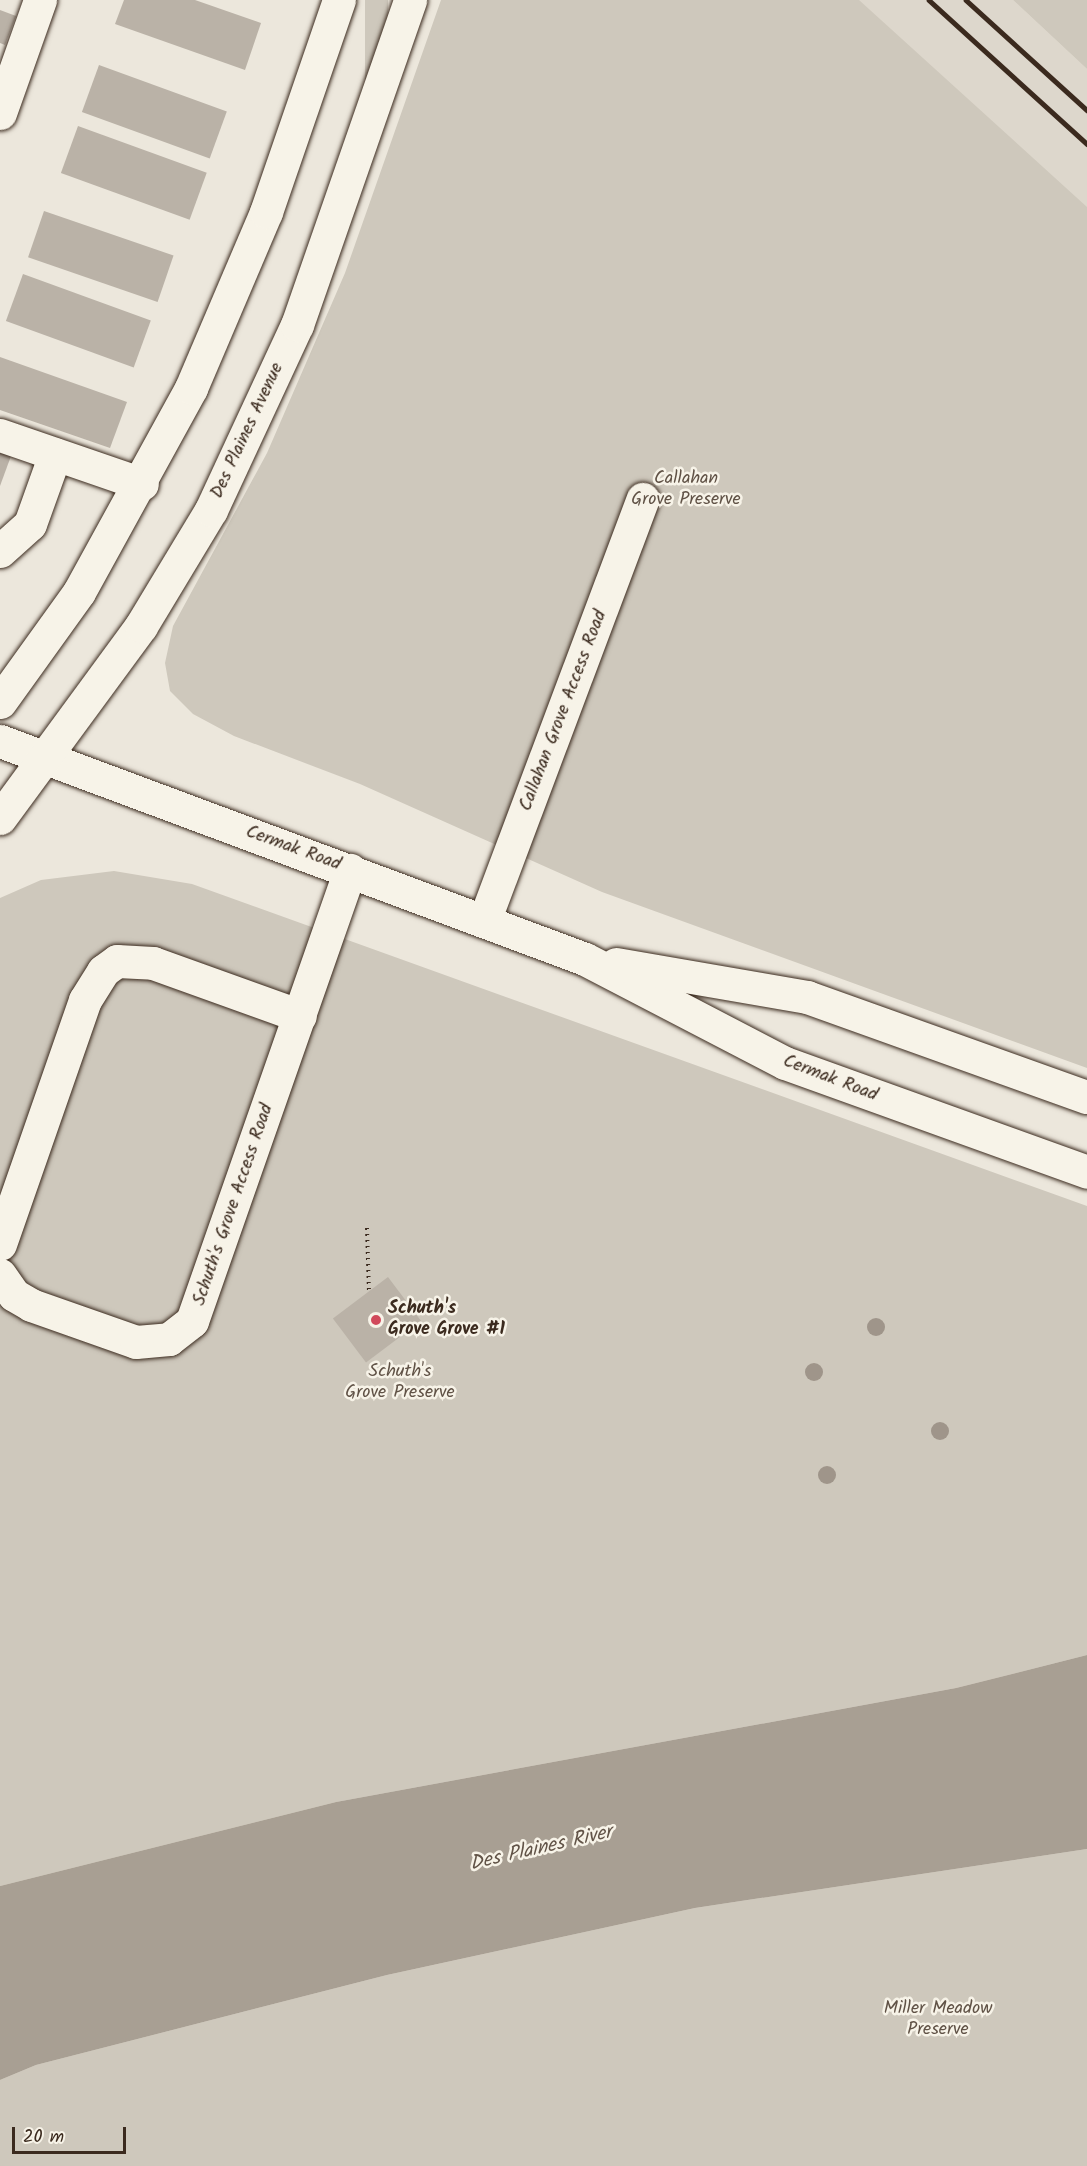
<!DOCTYPE html>
<style>
body{margin:0}
#map{position:relative;width:1087px;height:2166px;overflow:hidden;background:#ece7dc;font-family:Kalam,sans-serif}
div>[style]{position:absolute}
[style*='--x']{left:calc(var(--x)*1px);top:calc(var(--y)*1px);width:calc(var(--w)*1px);rotate:calc(var(--a)*1deg)}
.built>*{inset:0;background:#ddd7cc}
.green>*{inset:0;background:#cec8bc;transform-origin:0 0}
.water>*{inset:0;background:#a89f93}
.building>*{inset:0;background:#bab2a7;transform-origin:0 0}
.path>*{height:4px;margin-top:-2px;transform-origin:0;background:repeating-linear-gradient(90deg,#3b2a1e 0 1.5px,transparent 0 6px)}
.roads{filter:drop-shadow(0 0 2px #3b2a1e) drop-shadow(0 0 2px #3b2a1e)}
.minor>*{height:33px;margin:-16.5px;padding:0 16.5px;transform-origin:16.5px;border-radius:16.5px;background:#f7f3e8}
.major>*{height:33px;margin:-16.5px;padding:0 16.5px;transform-origin:16.5px;border-radius:16.5px;background:#f7f3e8}
.rail>*{height:4.5px;margin:-2.25px;padding:0 2.25px;transform-origin:2.25px;border-radius:2.25px;background:#3b2a1e}
.trees>*{width:18px;height:18px;margin:-9px;border-radius:50%;background:#9f958a}
.dots>*{width:16px;height:16px;translate:-50% -50%;box-sizing:border-box;border:3px solid #f7f3e8;border-radius:50%}
span{translate:-50% -50%;white-space:nowrap;text-align:center;line-height:1.15;-webkit-text-stroke:5px #f7f3e8;paint-order:stroke}
.street-label{font-size:18px;color:#3b2a1e}
.park-label{font-size:18px;color:#605246}
.poi-label{font-size:18px;color:#3b2a1e;font-weight:700}
.left{translate:0 -50%;text-align:left}
.water-label{font-size:20px;color:#615347;font-style:italic}
.scale{position:absolute;left:12px;top:2127px;width:114px;height:27px;box-sizing:border-box;border:3px solid #3b2a1e;border-top:0;padding-left:8px;font-size:18px;line-height:21px;white-space:nowrap;color:#3b2a1e;-webkit-text-stroke:4px #f7f3e8;paint-order:stroke}
</style>
<div id="map">
<div class="built">
<i style="clip-path:polygon(858px 0,1013px 0,1087px 69px,1087px 208px)"></i>
</div>
<div class="green">
<i style="left:365px;top:0;width:23px;height:96px"></i>
<i style="clip-path:polygon(441px 0,859px 0,1087px 207px,1087px 1068px,602px 892px,360px 784px,234px 736px,193px 714px,170px 691px,165px 663px,173px 626px,267px 453px,345px 273px)"></i>
<i style="clip-path:polygon(1013px 0,1087px 0,1087px 69px)"></i>
<i style="clip-path:polygon(114px 871px,192px 884px,1087px 1206px,1087px 1655px,956px 1688px,336px 1802px,0 1886px,0 898px,41px 880px)"></i>
<i style="clip-path:polygon(1087px 1849px,1087px 2166px,0 2166px,0 2080px,36px 2065px,387px 1975px,695px 1908px)"></i>
</div>
<div class="water">
<i style="clip-path:polygon(1087px 1655px,1087px 1849px,695px 1908px,387px 1975px,36px 2065px,0 2080px,0 1886px,336px 1802px,956px 1688px)"></i>
</div>
<div class="building">
<i style="clip-path:polygon(124px 0,195px 0,261px 23px,245px 70px,115px 24px)"></i>
<i style="clip-path:polygon(0 10px,16px 16px,5px 45px,0 43px)"></i>
<i style="left:99px;top:65px;width:136px;height:50px;rotate:20deg"></i>
<i style="left:78px;top:126px;width:137px;height:50px;rotate:20deg"></i>
<i style="left:44px;top:211px;width:137px;height:49px;rotate:19deg"></i>
<i style="left:23px;top:274px;width:136px;height:50px;rotate:20deg"></i>
<i style="clip-path:polygon(0 357px,127px 402px,110px 448px,0 410px)"></i>
<i style="clip-path:polygon(0 452px,11px 456px,0 486px)"></i>
<i style="left:388px;top:1277px;width:55px;height:69px;rotate:53deg"></i>
</div>
<div class="path">
<i style="--x:367;--y:1228;--w:63;--a:88.2"></i>
</div>
<div class="roads">
<div class="minor">
<i style="--x:0;--y:113;--w:120;--a:-70.5"></i>
<i style="--x:0;--y:435;--w:150;--a:19"></i>
<i style="--x:0;--y:551;--w:40;--a:-42"></i>
<i style="--x:30;--y:524;--w:74;--a:-70.3"></i>
<i style="--x:484;--y:921;--w:451;--a:-69.4"></i>
<i style="--x:0;--y:1244;--w:258;--a:-70.8"></i>
<i style="--x:85;--y:1000;--w:34;--a:-58"></i>
<i style="--x:103;--y:971;--w:17;--a:-36"></i>
<i style="--x:117;--y:961;--w:36;--a:3"></i>
<i style="--x:153;--y:963;--w:156;--a:19.8"></i>
<i style="--x:0;--y:1275;--w:24;--a:55"></i>
<i style="--x:14;--y:1295;--w:20;--a:30"></i>
<i style="--x:31;--y:1305;--w:111;--a:19.4"></i>
<i style="--x:136;--y:1342;--w:33;--a:-5"></i>
<i style="--x:169;--y:1339;--w:29;--a:-38"></i>
<i style="--x:192;--y:1321;--w:478;--a:-70.7"></i>
</div>
<div class="major">
<i style="--x:0;--y:702;--w:135;--a:-54.3"></i>
<i style="--x:79;--y:592;--w:233;--a:-61.2"></i>
<i style="--x:191;--y:388;--w:191;--a:-66.9"></i>
<i style="--x:266;--y:212;--w:224;--a:-71"></i>
<i style="--x:0;--y:741;--w:624;--a:20.44"></i>
<i style="--x:585;--y:959;--w:225;--a:27.5"></i>
<i style="--x:785;--y:1063;--w:321;--a:19.8"></i>
<i style="--x:0;--y:818;--w:238;--a:-53.7"></i>
<i style="--x:141;--y:626;--w:135;--a:-58.9"></i>
<i style="--x:211;--y:510;--w:204;--a:-65.1"></i>
<i style="--x:297;--y:325;--w:344;--a:-70.8"></i>
<i style="--x:616;--y:964;--w:194;--a:9.8"></i>
<i style="--x:807;--y:997;--w:297;--a:19.7"></i>
</div>
</div>
<div class="rail">
<i style="--x:929;--y:0;--w:214;--a:42.3"></i>
<i style="--x:966;--y:0;--w:164;--a:42.3"></i>
</div>
<div class="trees">
<i style="left:876px;top:1327px"></i>
<i style="left:814px;top:1372px"></i>
<i style="left:940px;top:1431px"></i>
<i style="left:827px;top:1475px"></i>
</div>
<div class="dots">
<i style="left:376px;top:1320px;background:#d1495b"></i>
</div>
<div class="street-label">
<span style="left:248px;top:431px;rotate:-65deg">Des Plaines Avenue</span>
<span style="left:564px;top:711px;rotate:-69deg">Callahan Grove Access Road</span>
<span style="left:293px;top:849px;rotate:20deg">Cermak Road</span>
<span style="left:830px;top:1079px;rotate:21deg">Cermak Road</span>
<span style="left:234px;top:1205px;rotate:-71deg">Schuth's Grove Access Road</span>
</div>
<div class="park-label">
<span style="left:686px;top:490px">Callahan<br>Grove Preserve</span>
<span style="left:400px;top:1383px">Schuth's<br>Grove Preserve</span>
<span style="left:938px;top:2020px">Miller Meadow<br>Preserve</span>
</div>
<div class="poi-label">
<span class="left" style="left:388px;top:1320px">Schuth's<br>Grove Grove #1</span>
</div>
<div class="water-label">
<span style="left:541px;top:1849px;rotate:-13deg">Des Plaines River</span>
</div>
<div class="scale">20 m</div>
</div>
